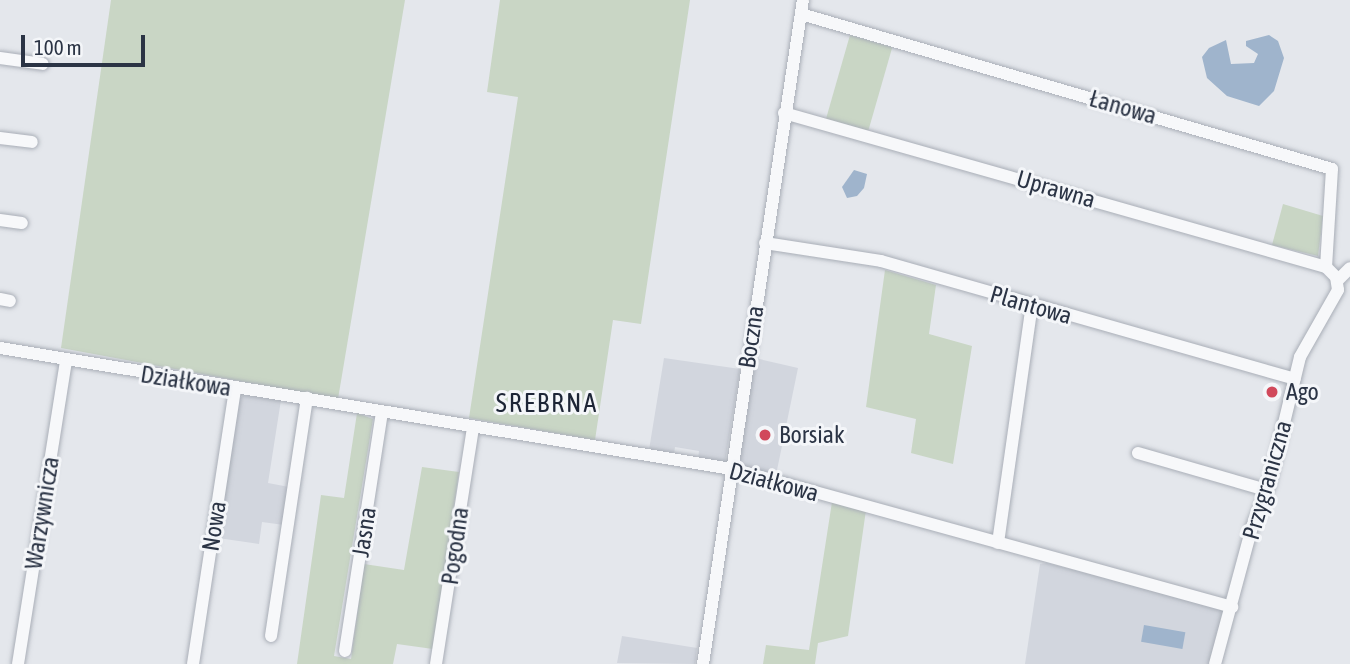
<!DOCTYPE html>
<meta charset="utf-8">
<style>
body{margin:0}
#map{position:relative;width:1350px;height:664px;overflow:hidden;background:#e4e7ec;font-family:"Asap Condensed",sans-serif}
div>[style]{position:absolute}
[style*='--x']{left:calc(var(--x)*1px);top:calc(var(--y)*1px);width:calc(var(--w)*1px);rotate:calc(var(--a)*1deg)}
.built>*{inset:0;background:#d2d6de}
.green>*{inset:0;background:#c9d6c5;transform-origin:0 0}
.water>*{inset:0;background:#9fb4cc;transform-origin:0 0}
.roads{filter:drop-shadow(0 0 2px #a9aeb7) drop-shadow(0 0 2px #a9aeb7)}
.minor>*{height:12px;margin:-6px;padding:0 6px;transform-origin:6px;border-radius:6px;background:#f7f8fa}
.dots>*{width:19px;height:19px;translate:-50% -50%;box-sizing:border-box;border:4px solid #f4f6f9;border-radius:50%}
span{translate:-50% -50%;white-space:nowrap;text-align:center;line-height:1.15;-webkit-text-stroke:6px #f4f6f9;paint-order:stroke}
.street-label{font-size:24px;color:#2b3445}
.poi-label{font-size:24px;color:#2b3445}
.left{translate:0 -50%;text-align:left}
.neighbourhood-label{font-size:26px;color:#1d2536;letter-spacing:2px}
.scale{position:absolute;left:21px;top:35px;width:124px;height:32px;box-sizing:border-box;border:4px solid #2b3445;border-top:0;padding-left:9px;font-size:21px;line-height:24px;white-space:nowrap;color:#2b3445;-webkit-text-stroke:5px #f4f6f9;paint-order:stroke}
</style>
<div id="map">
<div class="built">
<i style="clip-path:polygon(664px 358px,740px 369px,725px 462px,698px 459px,699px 451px,675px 447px,674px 454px,649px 450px)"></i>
<i style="clip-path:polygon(755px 358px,798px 368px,776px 475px,742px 467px,739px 459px)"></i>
<i style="clip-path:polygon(244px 395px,281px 400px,268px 483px,289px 487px,284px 525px,262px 522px,259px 544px,218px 538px,238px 400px)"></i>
<i style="clip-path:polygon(1047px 563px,1222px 609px,1226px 613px,1209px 664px,1025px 664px,1040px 564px)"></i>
<i style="clip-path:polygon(622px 636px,697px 648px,695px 664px,617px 663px)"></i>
</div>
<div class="green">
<i style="clip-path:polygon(111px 0,405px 0,338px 399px,61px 348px)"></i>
<i style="clip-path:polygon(500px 0,690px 0,641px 324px,613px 320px,595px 440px,469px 418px,518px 97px,487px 92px)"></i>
<i style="left:850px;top:35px;width:44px;height:87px;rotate:16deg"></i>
<i style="clip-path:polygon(1283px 204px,1323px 216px,1318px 256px,1272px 245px)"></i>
<i style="clip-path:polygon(885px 270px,936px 285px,929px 334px,972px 346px,953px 464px,911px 453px,916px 419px,866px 407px)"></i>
<i style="clip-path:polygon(357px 413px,373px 419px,334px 656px,351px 659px,364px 564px,404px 570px,422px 467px,459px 472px,433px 649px,397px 644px,393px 664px,297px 664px,321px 495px,344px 498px)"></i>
<i style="clip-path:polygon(832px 502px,866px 510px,848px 636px,818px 643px,815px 664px,763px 664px,766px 645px,809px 650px)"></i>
</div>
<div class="water">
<i style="clip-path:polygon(1269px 35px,1278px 41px,1284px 58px,1274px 91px,1259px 106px,1227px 96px,1207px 78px,1202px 57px,1209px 48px,1226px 40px,1231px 64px,1254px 63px,1258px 54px,1246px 46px,1246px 41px)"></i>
<i style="clip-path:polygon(854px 170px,867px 174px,864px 188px,857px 196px,847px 198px,842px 187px)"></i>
<i style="left:1144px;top:625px;width:42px;height:17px;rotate:10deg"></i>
</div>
<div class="roads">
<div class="minor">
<i style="--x:801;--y:14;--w:553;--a:16.27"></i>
<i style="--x:1332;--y:169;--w:98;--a:93.5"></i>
<i style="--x:1326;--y:267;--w:14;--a:45"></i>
<i style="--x:1336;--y:277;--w:13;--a:81"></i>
<i style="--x:1338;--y:290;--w:77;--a:119.6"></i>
<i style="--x:1300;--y:357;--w:132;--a:103.6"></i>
<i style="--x:1269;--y:485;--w:45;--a:112"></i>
<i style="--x:1252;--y:527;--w:142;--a:105.1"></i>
<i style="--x:0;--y:58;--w:43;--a:7.9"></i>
<i style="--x:784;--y:113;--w:563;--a:15.86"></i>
<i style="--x:0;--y:138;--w:32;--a:7"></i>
<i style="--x:0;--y:220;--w:22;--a:8"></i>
<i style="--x:765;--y:243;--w:117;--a:8.8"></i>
<i style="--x:881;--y:261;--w:430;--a:15.9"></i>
<i style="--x:1337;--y:281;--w:18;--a:-45"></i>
<i style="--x:0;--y:299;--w:10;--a:11"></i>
<i style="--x:0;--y:348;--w:742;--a:9.39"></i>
<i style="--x:732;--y:469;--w:519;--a:15.43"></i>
<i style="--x:1138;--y:453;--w:133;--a:16.1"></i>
<i style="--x:998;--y:543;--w:240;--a:-81.9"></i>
<i style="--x:271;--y:636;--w:241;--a:-81.4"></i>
<i style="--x:345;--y:651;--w:241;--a:-81.2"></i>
<i style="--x:18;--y:664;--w:306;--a:-81"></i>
<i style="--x:193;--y:664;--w:279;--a:-81.3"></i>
<i style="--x:436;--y:664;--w:239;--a:-81.1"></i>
<i style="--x:703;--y:664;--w:671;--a:-81.44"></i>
</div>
</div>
<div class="dots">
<i style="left:1272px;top:392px;background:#d1495b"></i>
<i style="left:765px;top:435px;background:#d1495b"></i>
</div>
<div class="street-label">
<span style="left:1123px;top:107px;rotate:16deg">Łanowa</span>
<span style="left:1056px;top:189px;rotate:16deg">Uprawna</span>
<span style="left:1031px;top:305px;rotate:16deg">Plantowa</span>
<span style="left:751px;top:337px;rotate:-82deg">Boczna</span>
<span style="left:186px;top:381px;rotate:9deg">Działkowa</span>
<span style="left:1267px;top:480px;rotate:-74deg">Przygraniczna</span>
<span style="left:774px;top:482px;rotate:15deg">Działkowa</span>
<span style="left:42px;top:513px;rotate:-81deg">Warzywnicza</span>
<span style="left:214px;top:526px;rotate:-81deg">Nowa</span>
<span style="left:364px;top:532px;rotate:-81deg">Jasna</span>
<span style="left:455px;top:546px;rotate:-82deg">Pogodna</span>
</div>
<div class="poi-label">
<span class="left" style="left:1286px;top:392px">Ago</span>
<span class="left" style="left:779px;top:435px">Borsiak</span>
</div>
<div class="neighbourhood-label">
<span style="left:547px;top:404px">SREBRNA</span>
</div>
<div class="scale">100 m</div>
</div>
